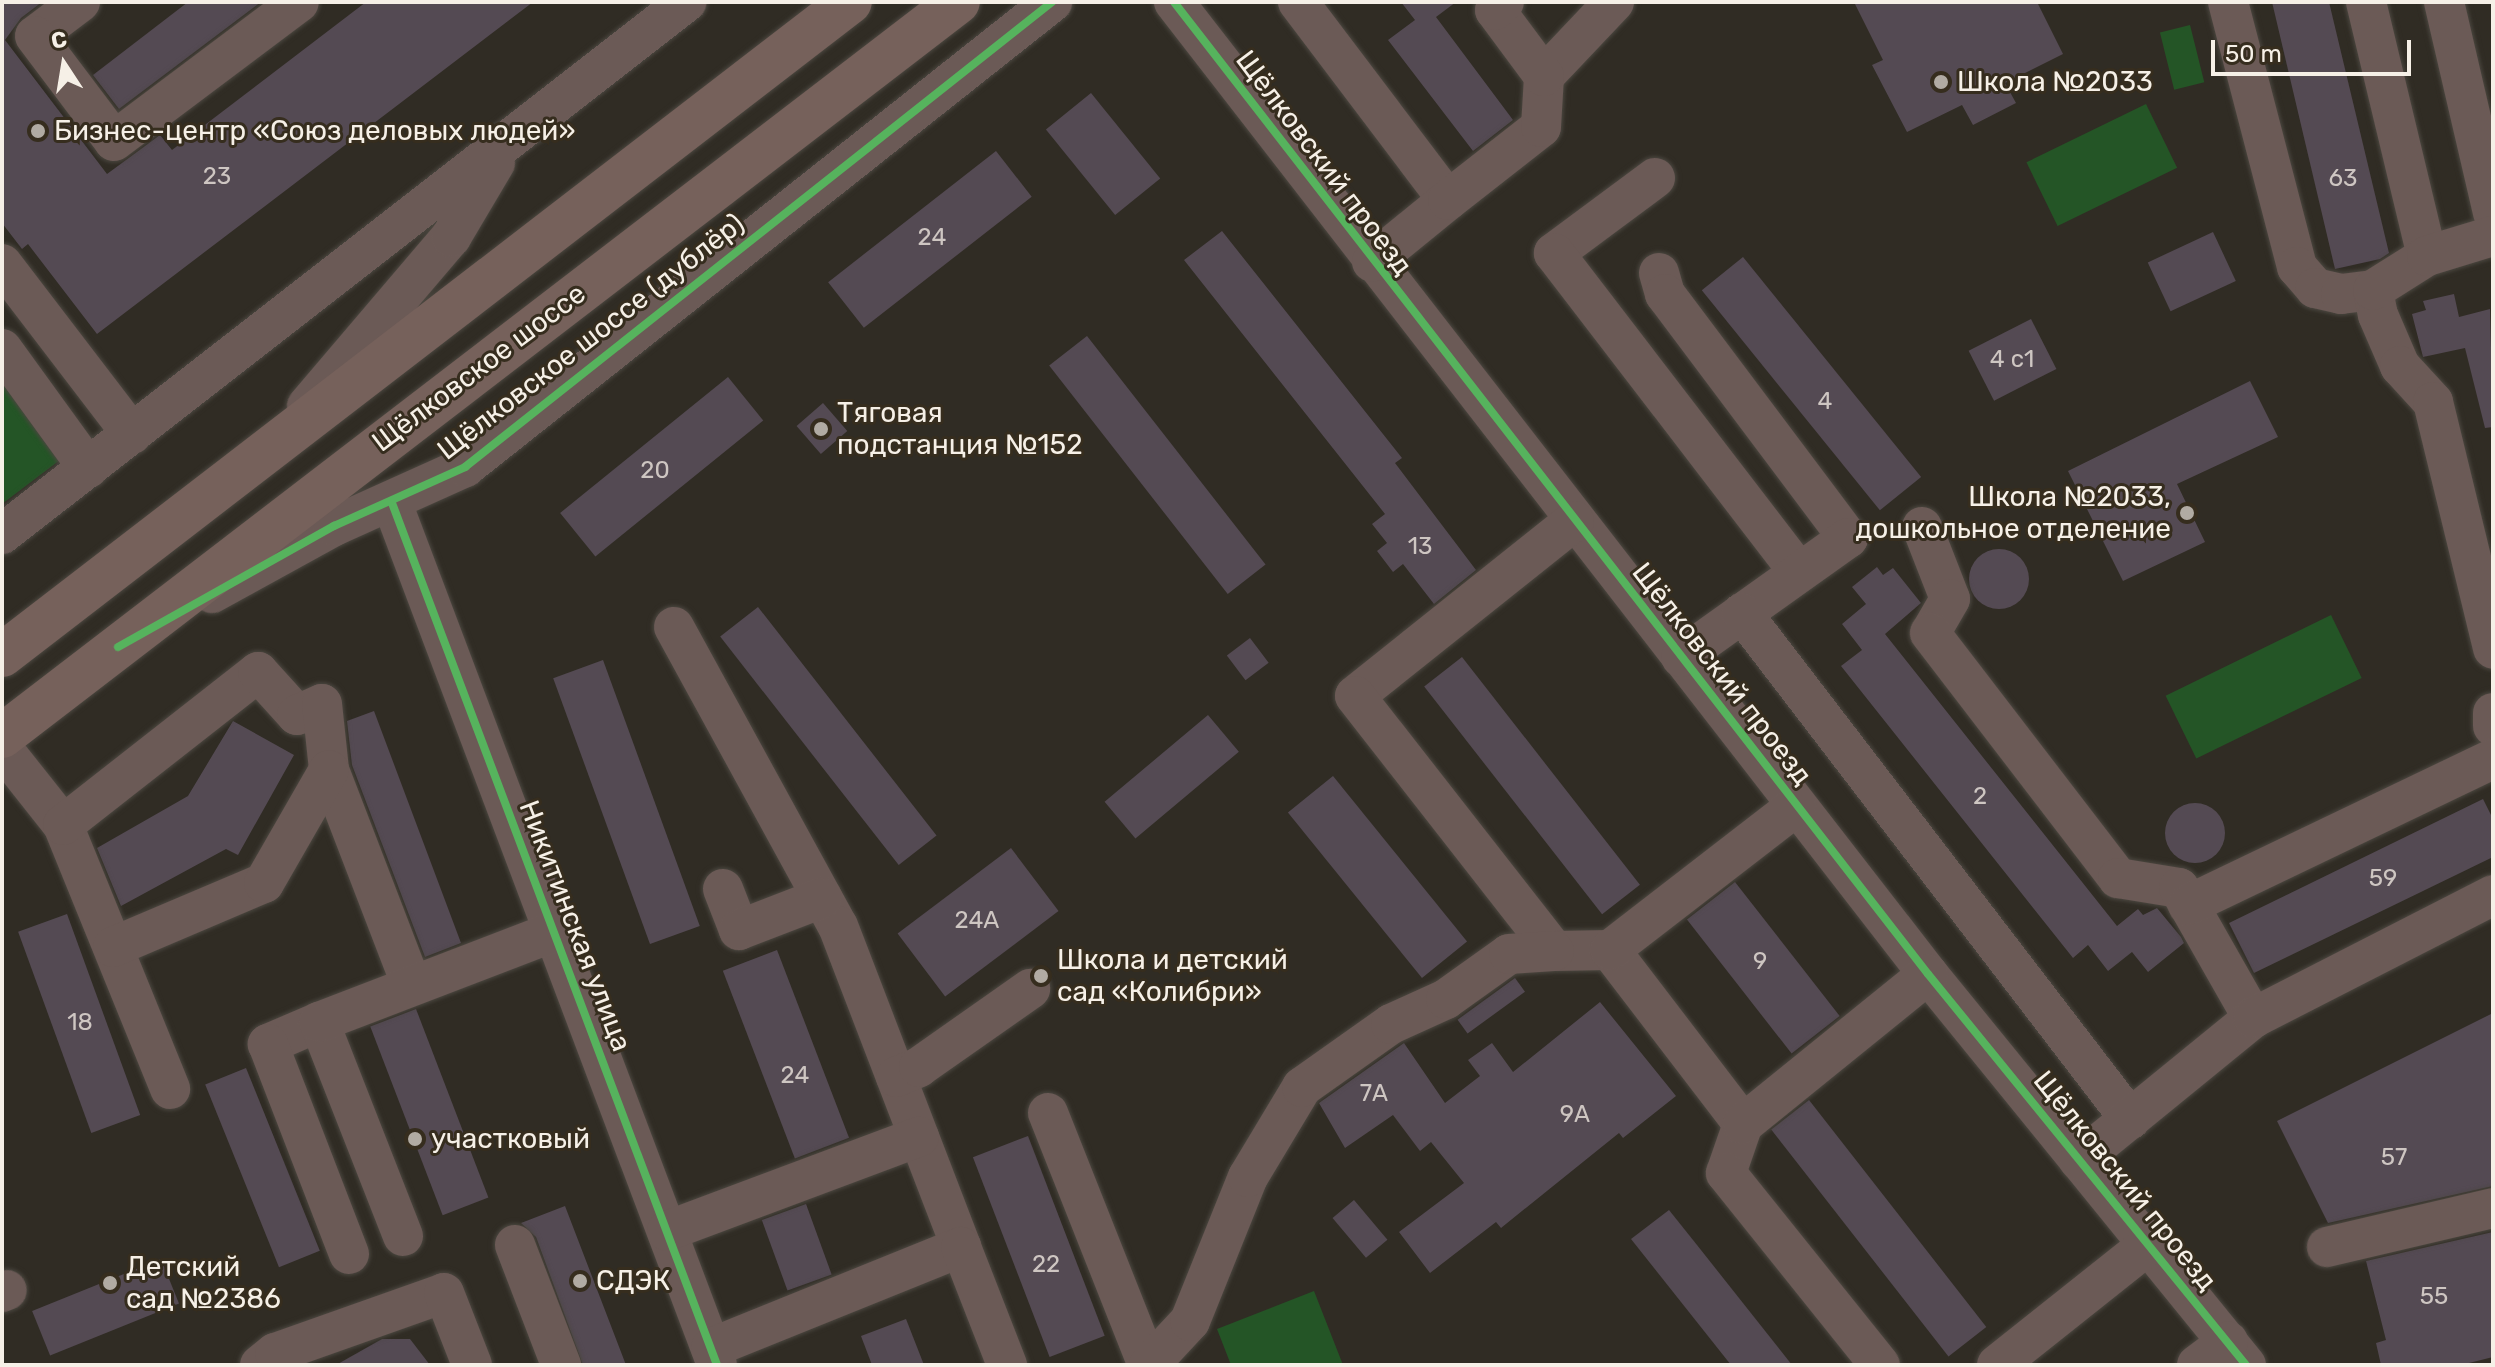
<!DOCTYPE html>
<meta charset="utf-8">
<style>
body{margin:0}
#map{position:relative;width:2495px;height:1367px;overflow:hidden;background:#302c24;font-family:Rubik,sans-serif}
div>[style]{position:absolute}
[style*='--x']{left:calc(var(--x)*1px);top:calc(var(--y)*1px);width:calc(var(--w)*1px);rotate:calc(var(--a)*1deg)}
.green>*{inset:0;background:#245526;transform-origin:0 0}
.building>*{inset:0;background:#544a53;transform-origin:0 0}
.round{border-radius:50%}
.roads{filter:drop-shadow(0 0 2px #4b4740) drop-shadow(0 0 2px #4b4740)}
.minor>*{height:40px;margin:-20px;padding:0 20px;transform-origin:20px;border-radius:20px;background:#6b5a56}
.major>*{height:44px;margin:-22px;padding:0 22px;transform-origin:22px;border-radius:22px;background:#76615b}
.cycleway>*{height:8px;margin:-4px;padding:0 4px;transform-origin:4px;border-radius:4px;background:#56b35d}
.dots>*{width:22px;height:22px;translate:-50% -50%;box-sizing:border-box;border:4px solid #362d1e;border-radius:50%}
span{translate:-50% -50%;white-space:nowrap;text-align:center;line-height:1.15;-webkit-text-stroke:6px #362d1e;paint-order:stroke}
.number-label{font-size:24px;color:#cec6c2}
.number-label span{-webkit-text-stroke-width:0}
.poi-label{font-size:28px;color:#f6f0e7}
.left{translate:0 -50%;text-align:left}
.right{translate:-100% -50%;text-align:right}
.street-label{font-size:28px;color:#f6f0e7}
.frame{position:absolute;inset:0;border:4px solid #f6f0e7;pointer-events:none}
.north{position:absolute;left:24px;top:24px;width:80px;height:80px;-webkit-text-stroke:6px #362d1e;paint-order:stroke;rotate:348deg;font-size:22px;font-weight:700;line-height:32px;text-align:center;color:#f6f0e7}
.north::after{content:'';display:block;margin:auto;width:28px;height:36px;background:#f6f0e7;clip-path:polygon(50% 0,100% 100%,50% 72%,0 100%)}
.scale{position:absolute;left:2211px;top:40px;width:200px;height:36px;box-sizing:border-box;border:4px solid #f6f0e7;border-top:0;padding-left:10px;font-size:24px;line-height:28px;white-space:nowrap;color:#f6f0e7;-webkit-text-stroke:6px #362d1e;paint-order:stroke}
</style>
<div id="map">
<div class="green">
<i style="left:2190px;top:25px;width:59px;height:31px;rotate:76deg"></i>
<i style="left:2146px;top:104px;width:71px;height:133px;rotate:64deg"></i>
<i style="clip-path:polygon(2px 372px,68px 454px,2px 504px)"></i>
<i style="left:2331px;top:615px;width:70px;height:184px;rotate:64deg"></i>
<i style="clip-path:polygon(1314px 1291px,1343px 1365px,1231px 1365px,1217px 1329px)"></i>
</div>
<div class="building">
<i style="clip-path:polygon(2px 2px,42px 2px,21px 18px,5px 40px,107px 174px,160px 135px,172px 150px,366px 2px,533px 2px,97px 334px,28px 244px,22px 249px,2px 223px)"></i>
<i style="clip-path:polygon(188px 2px,261px 2px,119px 109px,93px 75px)"></i>
<i style="clip-path:polygon(1401px 2px,1456px 2px,1436px 17px,1513px 120px,1473px 151px,1388px 40px,1415px 20px)"></i>
<i style="clip-path:polygon(1854px 2px,2037px 2px,2063px 54px,2005px 83px,2016px 103px,1973px 125px,1962px 105px,1907px 132px,1872px 65px,1883px 60px)"></i>
<i style="clip-path:polygon(2272px 2px,2329px 2px,2389px 253px,2380px 259px,2335px 269px)"></i>
<i style="left:1091px;top:93px;width:110px;height:58px;rotate:51deg"></i>
<i style="left:996px;top:151px;width:58px;height:213px;rotate:52deg"></i>
<i style="clip-path:polygon(1222px 231px,1402px 458px,1395px 463px,1476px 570px,1434px 604px,1403px 564px,1393px 572px,1377px 551px,1387px 543px,1372px 524px,1385px 514px,1184px 260px)"></i>
<i style="left:2213px;top:232px;width:54px;height:72px;rotate:65deg"></i>
<i style="left:1743px;top:257px;width:283px;height:53px;rotate:51deg"></i>
<i style="clip-path:polygon(2454px 294px,2459px 317px,2490px 309px,2493px 427px,2485px 428px,2465px 348px,2423px 357px,2412px 314px,2426px 310px,2423px 301px)"></i>
<i style="left:2031px;top:319px;width:56px;height:70px;rotate:63deg"></i>
<i style="left:1087px;top:336px;width:290px;height:48px;rotate:52deg"></i>
<i style="left:728px;top:377px;width:56px;height:216px;rotate:51deg"></i>
<i style="clip-path:polygon(2250px 381px,2278px 437px,2177px 484px,2205px 542px,2123px 581px,2068px 471px)"></i>
<i style="left:823px;top:403px;width:37px;height:35px;rotate:49deg"></i>
<i class="round" style="left:1969px;top:549px;width:60px;height:60px"></i>
<i style="clip-path:polygon(1877px 567px,1883px 575px,1893px 568px,1921px 603px,1885px 634px,2117px 926px,2138px 909px,2143px 915px,2157px 908px,2181px 937px,2184px 943px,2148px 972px,2132px 952px,2108px 971px,2088px 945px,2073px 958px,1841px 666px,1862px 650px,1842px 624px,1866px 604px,1852px 587px)"></i>
<i style="left:758px;top:607px;width:290px;height:48px;rotate:52deg"></i>
<i style="left:1250px;top:638px;width:31px;height:29px;rotate:53deg"></i>
<i style="left:1462px;top:657px;width:289px;height:48px;rotate:52deg"></i>
<i style="left:603px;top:660px;width:283px;height:53px;rotate:70deg"></i>
<i style="clip-path:polygon(374px 711px,461px 943px,425px 957px,352px 765px,347px 721px)"></i>
<i style="left:1208px;top:715px;width:48px;height:135px;rotate:50deg"></i>
<i style="clip-path:polygon(233px 721px,294px 755px,238px 855px,226px 849px,121px 906px,97px 848px,188px 796px)"></i>
<i style="left:1333px;top:776px;width:213px;height:58px;rotate:51deg"></i>
<i style="clip-path:polygon(2483px 799px,2493px 819px,2493px 857px,2254px 973px,2229px 923px)"></i>
<i class="round" style="left:2165px;top:803px;width:60px;height:60px"></i>
<i style="left:1011px;top:848px;width:79px;height:142px;rotate:53deg"></i>
<i style="left:1735px;top:882px;width:170px;height:61px;rotate:52deg"></i>
<i style="left:67px;top:914px;width:214px;height:52px;rotate:70deg"></i>
<i style="left:777px;top:950px;width:201px;height:58px;rotate:69deg"></i>
<i style="left:1515px;top:978px;width:17px;height:71px;rotate:54deg"></i>
<i style="clip-path:polygon(1600px 1002px,1676px 1096px,1623px 1138px,1619px 1133px,1501px 1228px,1496px 1222px,1430px 1273px,1399px 1232px,1464px 1183px,1431px 1142px,1420px 1151px,1393px 1115px,1345px 1148px,1319px 1103px,1404px 1043px,1445px 1103px,1480px 1076px,1468px 1060px,1492px 1043px,1513px 1072px)"></i>
<i style="left:416px;top:1009px;width:202px;height:49px;rotate:69deg"></i>
<i style="clip-path:polygon(2493px 1013px,2493px 1186px,2328px 1223px,2277px 1121px)"></i>
<i style="left:246px;top:1068px;width:197px;height:44px;rotate:68deg"></i>
<i style="left:1809px;top:1100px;width:288px;height:48px;rotate:52deg"></i>
<i style="left:1028px;top:1136px;width:214px;height:59px;rotate:69deg"></i>
<i style="left:1354px;top:1200px;width:52px;height:28px;rotate:50deg"></i>
<i style="left:806px;top:1204px;width:75px;height:47px;rotate:70deg"></i>
<i style="clip-path:polygon(565px 1206px,626px 1365px,583px 1365px,536px 1237px,521px 1223px)"></i>
<i style="clip-path:polygon(1669px 1210px,1697px 1245px,1792px 1365px,1731px 1365px,1631px 1239px)"></i>
<i style="clip-path:polygon(2493px 1232px,2493px 1357px,2461px 1365px,2381px 1365px,2376px 1343px,2386px 1340px,2366px 1261px)"></i>
<i style="left:161px;top:1259px;width:48px;height:139px;rotate:68deg"></i>
<i style="clip-path:polygon(906px 1319px,924px 1365px,872px 1365px,861px 1336px)"></i>
<i style="clip-path:polygon(382px 1339px,410px 1339px,430px 1365px,336px 1365px)"></i>
</div>
<div class="roads">
<div class="minor">
<i style="--x:80;--y:2;--w:56;--a:142.9"></i>
<i style="--x:35;--y:36;--w:131;--a:53"></i>
<i style="--x:114;--y:141;--w:231;--a:-36.9"></i>
<i style="--x:1174;--y:2;--w:1230;--a:52.2"></i>
<i style="--x:1928;--y:974;--w:504;--a:50.88"></i>
<i style="--x:1298;--y:2;--w:248;--a:52.9"></i>
<i style="--x:1448;--y:200;--w:98;--a:140.8"></i>
<i style="--x:2228;--y:2;--w:274;--a:75.4"></i>
<i style="--x:2297;--y:267;--w:28;--a:49"></i>
<i style="--x:2315;--y:288;--w:27;--a:13"></i>
<i style="--x:2341;--y:294;--w:32;--a:-7"></i>
<i style="--x:2373;--y:290;--w:25;--a:79"></i>
<i style="--x:2378;--y:315;--w:56;--a:66.7"></i>
<i style="--x:2400;--y:366;--w:49;--a:47.5"></i>
<i style="--x:2433;--y:402;--w:254;--a:76.3"></i>
<i style="--x:2366;--y:2;--w:261;--a:76.5"></i>
<i style="--x:2444;--y:2;--w:217;--a:76.9"></i>
<i style="--x:1544;--y:76;--w:102;--a:-46.6"></i>
<i style="--x:1655;--y:178;--w:126;--a:143.4"></i>
<i style="--x:1554;--y:253;--w:402;--a:52.5"></i>
<i style="--x:1448;--y:200;--w:118;--a:-38.1"></i>
<i style="--x:1541;--y:127;--w:51;--a:-86.6"></i>
<i style="--x:1544;--y:76;--w:82;--a:-126.6"></i>
<i style="--x:1495;--y:10;--w:12;--a:-42"></i>
<i style="--x:2;--y:264;--w:214;--a:52.6"></i>
<i style="--x:1659;--y:273;--w:22;--a:74"></i>
<i style="--x:1665;--y:294;--w:305;--a:53.1"></i>
<i style="--x:1848;--y:538;--w:205;--a:144.5"></i>
<i style="--x:2373;--y:290;--w:64;--a:-32.2"></i>
<i style="--x:2427;--y:256;--w:69;--a:-16.9"></i>
<i style="--x:2;--y:349;--w:147;--a:54.1"></i>
<i style="--x:307;--y:406;--w:222;--a:-49.6"></i>
<i style="--x:451;--y:237;--w:86;--a:-59.3"></i>
<i style="--x:392;--y:503;--w:921;--a:69.34"></i>
<i style="--x:1574;--y:521;--w:280;--a:141.4"></i>
<i style="--x:1355;--y:696;--w:323;--a:52"></i>
<i style="--x:1554;--y:951;--w:56;--a:-1"></i>
<i style="--x:1610;--y:950;--w:219;--a:52.6"></i>
<i style="--x:1743;--y:1124;--w:52;--a:109.1"></i>
<i style="--x:1726;--y:1173;--w:246;--a:51.3"></i>
<i style="--x:1922;--y:527;--w:77;--a:68.7"></i>
<i style="--x:1950;--y:599;--w:39;--a:120"></i>
<i style="--x:1930;--y:633;--w:309;--a:52.5"></i>
<i style="--x:2118;--y:878;--w:62;--a:9.3"></i>
<i style="--x:2179;--y:888;--w:150;--a:60.4"></i>
<i style="--x:2;--y:534;--w:867;--a:-37.87"></i>
<i style="--x:212;--y:593;--w:139;--a:-28.8"></i>
<i style="--x:334;--y:526;--w:144;--a:-24.2"></i>
<i style="--x:465;--y:467;--w:749;--a:-38.38"></i>
<i style="--x:1742;--y:613;--w:638;--a:52.52"></i>
<i style="--x:674;--y:627;--w:341;--a:61.3"></i>
<i style="--x:838;--y:926;--w:344;--a:69"></i>
<i style="--x:2493;--y:713;--w:13;--a:90"></i>
<i style="--x:2;--y:748;--w:98;--a:51.6"></i>
<i style="--x:63;--y:825;--w:285;--a:67.9"></i>
<i style="--x:63;--y:825;--w:248;--a:-38.1"></i>
<i style="--x:258;--y:672;--w:58;--a:47.8"></i>
<i style="--x:297;--y:715;--w:27;--a:-24"></i>
<i style="--x:322;--y:704;--w:66;--a:83.9"></i>
<i style="--x:329;--y:770;--w:231;--a:69"></i>
<i style="--x:723;--y:889;--w:44;--a:68.7"></i>
<i style="--x:739;--y:930;--w:89;--a:-21.1"></i>
<i style="--x:2188;--y:905;--w:338;--a:-25.6"></i>
<i style="--x:113;--y:947;--w:164;--a:-23"></i>
<i style="--x:264;--y:883;--w:130;--a:-60.1"></i>
<i style="--x:1610;--y:950;--w:235;--a:-37.7"></i>
<i style="--x:319;--y:1022;--w:56;--a:156.7"></i>
<i style="--x:268;--y:1044;--w:225;--a:68.9"></i>
<i style="--x:896;--y:1077;--w:25;--a:-23"></i>
<i style="--x:919;--y:1067;--w:136;--a:-35.1"></i>
<i style="--x:1048;--y:1113;--w:271;--a:68.4"></i>
<i style="--x:1743;--y:1124;--w:238;--a:-39"></i>
<i style="--x:2079;--y:1160;--w:225;--a:-39.2"></i>
<i style="--x:2253;--y:1018;--w:270;--a:-27.1"></i>
<i style="--x:667;--y:1231;--w:269;--a:-20.5"></i>
<i style="--x:403;--y:1236;--w:230;--a:-111.4"></i>
<i style="--x:319;--y:1022;--w:252;--a:-21"></i>
<i style="--x:515;--y:1245;--w:129;--a:69"></i>
<i style="--x:2327;--y:1247;--w:171;--a:-13.2"></i>
<i style="--x:2;--y:1292;--w:5;--a:-22"></i>
<i style="--x:711;--y:1348;--w:270;--a:-22"></i>
<i style="--x:961;--y:1247;--w:127;--a:68.7"></i>
<i style="--x:260;--y:1365;--w:19;--a:-39"></i>
<i style="--x:275;--y:1353;--w:179;--a:-19.5"></i>
<i style="--x:444;--y:1293;--w:77;--a:68.7"></i>
<i style="--x:1149;--y:1365;--w:60;--a:-47"></i>
<i style="--x:1190;--y:1321;--w:155;--a:-68.1"></i>
<i style="--x:1248;--y:1177;--w:105;--a:-59"></i>
<i style="--x:1302;--y:1087;--w:109;--a:-35.3"></i>
<i style="--x:1391;--y:1024;--w:60;--a:-24.4"></i>
<i style="--x:1446;--y:999;--w:77;--a:-35.5"></i>
<i style="--x:1509;--y:954;--w:45;--a:-3.8"></i>
<i style="--x:1997;--y:1365;--w:194;--a:-38.5"></i>
<i style="--x:2197;--y:1365;--w:39;--a:-37"></i>
</div>
<div class="major">
<i style="--x:2;--y:655;--w:1070;--a:-37.6"></i>
<i style="--x:2;--y:736;--w:1205;--a:-37.52"></i>
</div>
</div>
<div class="cycleway">
<i style="--x:1174;--y:2;--w:1230;--a:52.2"></i>
<i style="--x:1928;--y:974;--w:504;--a:50.88"></i>
<i style="--x:392;--y:503;--w:921;--a:69.34"></i>
<i style="--x:118;--y:647;--w:248;--a:-29.3"></i>
<i style="--x:334;--y:526;--w:144;--a:-24.2"></i>
<i style="--x:465;--y:467;--w:749;--a:-38.38"></i>
</div>
<div class="dots">
<i style="left:1941px;top:82px;background:#b1aba3"></i>
<i style="left:38px;top:131px;background:#b1aba3"></i>
<i style="left:821px;top:429px;background:#b1aba3"></i>
<i style="left:2187px;top:513px;background:#b1aba3"></i>
<i style="left:1041px;top:976px;background:#b1aba3"></i>
<i style="left:415px;top:1139px;background:#b1aba3"></i>
<i style="left:580px;top:1281px;background:#b1aba3"></i>
<i style="left:110px;top:1283px;background:#b1aba3"></i>
</div>
<div class="number-label">
<span style="left:217px;top:177px">23</span>
<span style="left:2343px;top:179px">63</span>
<span style="left:932px;top:238px">24</span>
<span style="left:2012px;top:360px">4 с1</span>
<span style="left:1825px;top:402px">4</span>
<span style="left:655px;top:471px">20</span>
<span style="left:1420px;top:547px">13</span>
<span style="left:1980px;top:797px">2</span>
<span style="left:2383px;top:879px">59</span>
<span style="left:977px;top:921px">24А</span>
<span style="left:1760px;top:962px">9</span>
<span style="left:80px;top:1023px">18</span>
<span style="left:795px;top:1076px">24</span>
<span style="left:1374px;top:1094px">7А</span>
<span style="left:1575px;top:1115px">9А</span>
<span style="left:2394px;top:1158px">57</span>
<span style="left:1046px;top:1265px">22</span>
<span style="left:2434px;top:1297px">55</span>
</div>
<div class="poi-label">
<span class="left" style="left:1957px;top:82px">Школа №2033</span>
<span class="left" style="left:54px;top:131px">Бизнес-центр «Союз деловых людей»</span>
<span class="left" style="left:837px;top:429px">Тяговая<br>подстанция №152</span>
<span class="right" style="left:2171px;top:513px">Школа №2033,<br>дошкольное отделение</span>
<span class="left" style="left:1057px;top:976px">Школа и детский<br>сад «Колибри»</span>
<span class="left" style="left:431px;top:1139px">участковый</span>
<span class="left" style="left:126px;top:1283px">Детский<br>сад №2386</span>
<span class="left" style="left:596px;top:1281px">СДЭК</span>
</div>
<div class="street-label">
<span style="left:1324px;top:163px;rotate:53deg">Щёлковский проезд</span>
<span style="left:591px;top:337px;rotate:-38deg">Щёлковское шоссе (дублёр)</span>
<span style="left:479px;top:368px;rotate:-37deg">Щёлковское шоссе</span>
<span style="left:1722px;top:674px;rotate:52deg">Щёлковский проезд</span>
<span style="left:575px;top:926px;rotate:69deg">Никитинская улица</span>
<span style="left:2125px;top:1181px;rotate:51deg">Щёлковский проезд</span>
</div>
<div class="frame"></div>
<div class="north">С</div>
<div class="scale">50 m</div>
</div>
